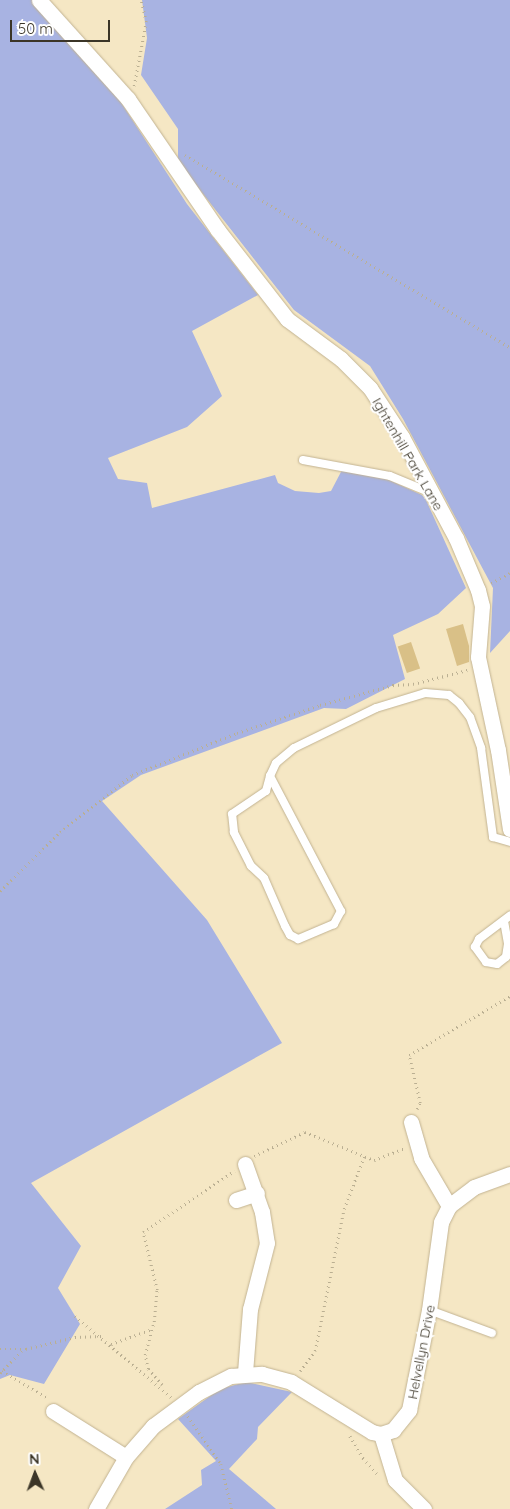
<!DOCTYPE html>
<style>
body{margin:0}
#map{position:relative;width:510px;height:1509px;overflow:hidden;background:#f5e7c4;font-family:Quicksand,sans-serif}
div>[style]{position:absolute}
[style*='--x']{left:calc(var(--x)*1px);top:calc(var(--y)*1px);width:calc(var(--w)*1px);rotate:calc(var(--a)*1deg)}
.green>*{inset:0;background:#a8b3e2}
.building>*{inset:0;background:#d9c087;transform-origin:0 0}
.path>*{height:2.5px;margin-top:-1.25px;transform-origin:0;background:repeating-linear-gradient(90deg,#baaf92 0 1px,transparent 0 5px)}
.roads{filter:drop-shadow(0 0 1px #c2b392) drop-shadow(0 0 1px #c2b392)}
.lane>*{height:8px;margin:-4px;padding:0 4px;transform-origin:4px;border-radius:4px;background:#fff}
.street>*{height:15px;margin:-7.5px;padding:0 7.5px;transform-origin:7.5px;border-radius:7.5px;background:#fff}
span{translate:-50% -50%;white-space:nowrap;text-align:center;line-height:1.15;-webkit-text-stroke:4.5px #fff;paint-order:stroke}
.street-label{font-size:14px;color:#3b3527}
.north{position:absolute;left:10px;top:1449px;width:50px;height:50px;-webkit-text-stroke:4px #fff;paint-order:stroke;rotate:358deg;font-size:14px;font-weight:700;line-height:20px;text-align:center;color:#3b3527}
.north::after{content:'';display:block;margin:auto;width:18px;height:22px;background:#3b3527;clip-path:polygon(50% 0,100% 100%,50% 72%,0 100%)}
.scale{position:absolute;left:10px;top:20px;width:100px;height:22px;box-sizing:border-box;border:2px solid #3b3527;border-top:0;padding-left:6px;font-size:15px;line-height:18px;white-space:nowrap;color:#3b3527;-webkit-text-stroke:4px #fff;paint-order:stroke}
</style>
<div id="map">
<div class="green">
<i style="clip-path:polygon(0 0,33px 0,120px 101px,187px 204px,258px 295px,192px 331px,222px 396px,187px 427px,108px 458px,118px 479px,147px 483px,152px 508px,275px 475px,278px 483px,295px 491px,319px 493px,331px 491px,342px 470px,389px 480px,422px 495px,426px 500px,466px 588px,438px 614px,393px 635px,405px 679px,346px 709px,324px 708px,141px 775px,102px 801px,207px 920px,282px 1043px,31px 1183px,81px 1246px,58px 1288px,80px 1324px,44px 1384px,10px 1375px,0 1379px)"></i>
<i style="clip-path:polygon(142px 0,510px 0,510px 631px,490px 653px,493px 588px,403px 419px,370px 366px,294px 310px,178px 162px,178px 129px,141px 75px,147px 38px)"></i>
<i style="clip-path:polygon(246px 1382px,292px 1392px,258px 1427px,257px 1439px,229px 1469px,276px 1509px,165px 1509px,202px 1485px,201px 1470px,216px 1461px,178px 1419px,220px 1389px)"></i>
</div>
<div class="building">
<i style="clip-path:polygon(463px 624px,469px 646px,469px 662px,457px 666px,446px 629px)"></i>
<i style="left:411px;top:642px;width:28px;height:14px;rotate:71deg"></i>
</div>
<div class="path">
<i style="--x:134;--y:86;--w:65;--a:-79.4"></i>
<i style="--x:146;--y:22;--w:23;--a:-103"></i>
<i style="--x:185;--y:155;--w:377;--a:30.6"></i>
<i style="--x:491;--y:583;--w:21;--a:-28"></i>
<i style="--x:0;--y:891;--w:84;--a:-44.5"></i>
<i style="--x:60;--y:832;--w:92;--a:-38.4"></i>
<i style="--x:132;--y:775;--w:113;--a:-21.8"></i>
<i style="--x:237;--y:733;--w:88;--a:-18.6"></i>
<i style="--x:320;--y:705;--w:76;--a:-15.3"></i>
<i style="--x:393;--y:685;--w:20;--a:-3"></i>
<i style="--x:413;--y:684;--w:56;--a:-14.5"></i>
<i style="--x:417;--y:1109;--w:7;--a:-63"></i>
<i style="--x:420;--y:1103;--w:49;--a:-102.9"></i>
<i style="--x:409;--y:1055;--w:117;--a:-30.3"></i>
<i style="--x:254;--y:1156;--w:56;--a:-25.2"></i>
<i style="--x:305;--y:1132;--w:74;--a:22.1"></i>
<i style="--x:374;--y:1160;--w:33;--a:-21"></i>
<i style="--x:75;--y:1316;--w:126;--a:40.2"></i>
<i style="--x:111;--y:1344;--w:44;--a:-20.1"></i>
<i style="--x:0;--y:1349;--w:26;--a:0"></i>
<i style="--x:26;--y:1349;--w:50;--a:-13.8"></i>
<i style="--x:75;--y:1337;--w:27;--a:-2"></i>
<i style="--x:2;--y:1371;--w:53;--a:30.4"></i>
<i style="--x:300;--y:1371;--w:25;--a:-53"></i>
<i style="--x:315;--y:1351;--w:145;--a:-78.5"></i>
<i style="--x:344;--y:1209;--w:56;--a:-69"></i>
<i style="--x:0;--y:1373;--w:33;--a:-46"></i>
<i style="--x:162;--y:1385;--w:21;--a:-131"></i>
<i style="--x:148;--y:1369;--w:14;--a:-102"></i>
<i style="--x:145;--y:1355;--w:34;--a:-75"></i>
<i style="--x:154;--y:1322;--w:32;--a:-85"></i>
<i style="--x:157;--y:1290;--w:60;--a:-103.6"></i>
<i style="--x:143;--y:1232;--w:110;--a:-33.8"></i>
<i style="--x:188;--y:1416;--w:58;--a:55.5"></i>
<i style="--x:221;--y:1464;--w:46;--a:76.3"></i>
<i style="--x:350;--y:1436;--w:26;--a:59"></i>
<i style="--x:363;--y:1458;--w:24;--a:48"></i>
</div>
<div class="roads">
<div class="lane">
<i style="--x:303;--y:460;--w:88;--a:10.4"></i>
<i style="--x:390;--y:476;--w:42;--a:22.3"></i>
<i style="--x:270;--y:776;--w:153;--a:62.3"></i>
<i style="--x:341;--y:911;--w:15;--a:118"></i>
<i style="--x:334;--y:924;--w:39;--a:157"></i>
<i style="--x:298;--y:939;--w:9;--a:-153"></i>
<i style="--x:290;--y:935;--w:10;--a:-119"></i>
<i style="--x:285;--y:926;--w:52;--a:-113.6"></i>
<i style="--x:264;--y:878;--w:18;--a:-137"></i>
<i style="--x:251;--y:866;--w:38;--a:-117"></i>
<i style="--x:234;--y:832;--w:18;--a:-96"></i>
<i style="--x:232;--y:814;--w:41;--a:-34.1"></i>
<i style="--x:266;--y:791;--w:16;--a:-75"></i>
<i style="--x:270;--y:776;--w:14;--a:-65"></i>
<i style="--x:276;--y:763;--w:23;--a:-40"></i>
<i style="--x:294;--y:748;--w:91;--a:-26"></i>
<i style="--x:376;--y:708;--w:51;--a:-17"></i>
<i style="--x:425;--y:693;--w:24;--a:5"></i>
<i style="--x:449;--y:695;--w:13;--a:39"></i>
<i style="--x:459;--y:703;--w:18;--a:52"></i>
<i style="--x:470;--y:717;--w:33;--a:70"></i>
<i style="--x:481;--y:748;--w:90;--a:82.3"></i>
<i style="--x:493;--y:837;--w:18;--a:16"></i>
<i style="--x:504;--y:921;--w:23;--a:80"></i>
<i style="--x:508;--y:944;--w:13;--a:99"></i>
<i style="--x:506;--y:957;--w:11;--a:142"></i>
<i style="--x:497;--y:964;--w:11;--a:-170"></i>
<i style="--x:486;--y:962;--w:19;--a:-126"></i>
<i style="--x:475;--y:947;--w:9;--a:-63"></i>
<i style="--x:479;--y:939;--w:39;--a:-37"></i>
<i style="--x:429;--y:1310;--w:67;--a:20.1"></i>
</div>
<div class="street">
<i style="--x:39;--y:0;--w:133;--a:48"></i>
<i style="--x:128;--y:99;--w:158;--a:55.6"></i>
<i style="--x:217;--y:229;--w:114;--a:52.1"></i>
<i style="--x:287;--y:319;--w:67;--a:36.5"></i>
<i style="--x:341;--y:359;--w:41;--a:45"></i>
<i style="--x:370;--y:388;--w:59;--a:56.9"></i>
<i style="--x:402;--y:437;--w:115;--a:61.9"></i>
<i style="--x:456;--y:538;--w:56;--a:67.1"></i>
<i style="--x:478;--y:590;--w:16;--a:76"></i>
<i style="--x:482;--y:606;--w:51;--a:94.5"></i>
<i style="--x:478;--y:657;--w:95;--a:77.9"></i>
<i style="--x:498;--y:750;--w:80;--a:81.4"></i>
<i style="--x:411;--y:1122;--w:37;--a:74"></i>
<i style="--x:421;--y:1158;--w:56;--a:59.7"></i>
<i style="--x:245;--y:1164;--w:51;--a:70.5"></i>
<i style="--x:262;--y:1212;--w:31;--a:81"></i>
<i style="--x:267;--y:1243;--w:68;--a:104.4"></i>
<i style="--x:250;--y:1309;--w:64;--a:94.5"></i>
<i style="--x:236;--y:1200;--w:22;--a:-18"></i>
<i style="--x:53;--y:1411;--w:86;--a:32.2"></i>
<i style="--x:381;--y:1434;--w:48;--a:73.1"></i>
<i style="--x:395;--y:1480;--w:41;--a:45"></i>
<i style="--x:96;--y:1509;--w:60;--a:-60"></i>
<i style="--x:126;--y:1457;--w:41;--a:-48.9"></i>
<i style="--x:153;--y:1426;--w:57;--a:-36.5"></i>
<i style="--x:199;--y:1392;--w:36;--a:-27"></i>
<i style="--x:231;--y:1376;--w:31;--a:-4"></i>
<i style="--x:262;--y:1374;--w:30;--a:15"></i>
<i style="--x:291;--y:1382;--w:95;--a:31.7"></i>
<i style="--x:372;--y:1432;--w:9;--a:13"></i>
<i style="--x:381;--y:1434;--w:13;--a:-18"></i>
<i style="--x:393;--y:1430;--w:26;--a:-51"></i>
<i style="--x:409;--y:1410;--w:102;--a:-78.7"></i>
<i style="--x:429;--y:1310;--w:89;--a:-82.2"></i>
<i style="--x:441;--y:1222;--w:18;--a:-63"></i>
<i style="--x:449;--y:1206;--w:31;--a:-37"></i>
<i style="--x:474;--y:1187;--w:38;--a:-20"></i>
</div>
</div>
<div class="street-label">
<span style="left:408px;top:454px;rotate:60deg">Ightenhill Park Lane</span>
<span style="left:421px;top:1352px;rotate:-79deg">Helvellyn Drive</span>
</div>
<div class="north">N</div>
<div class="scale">50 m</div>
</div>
